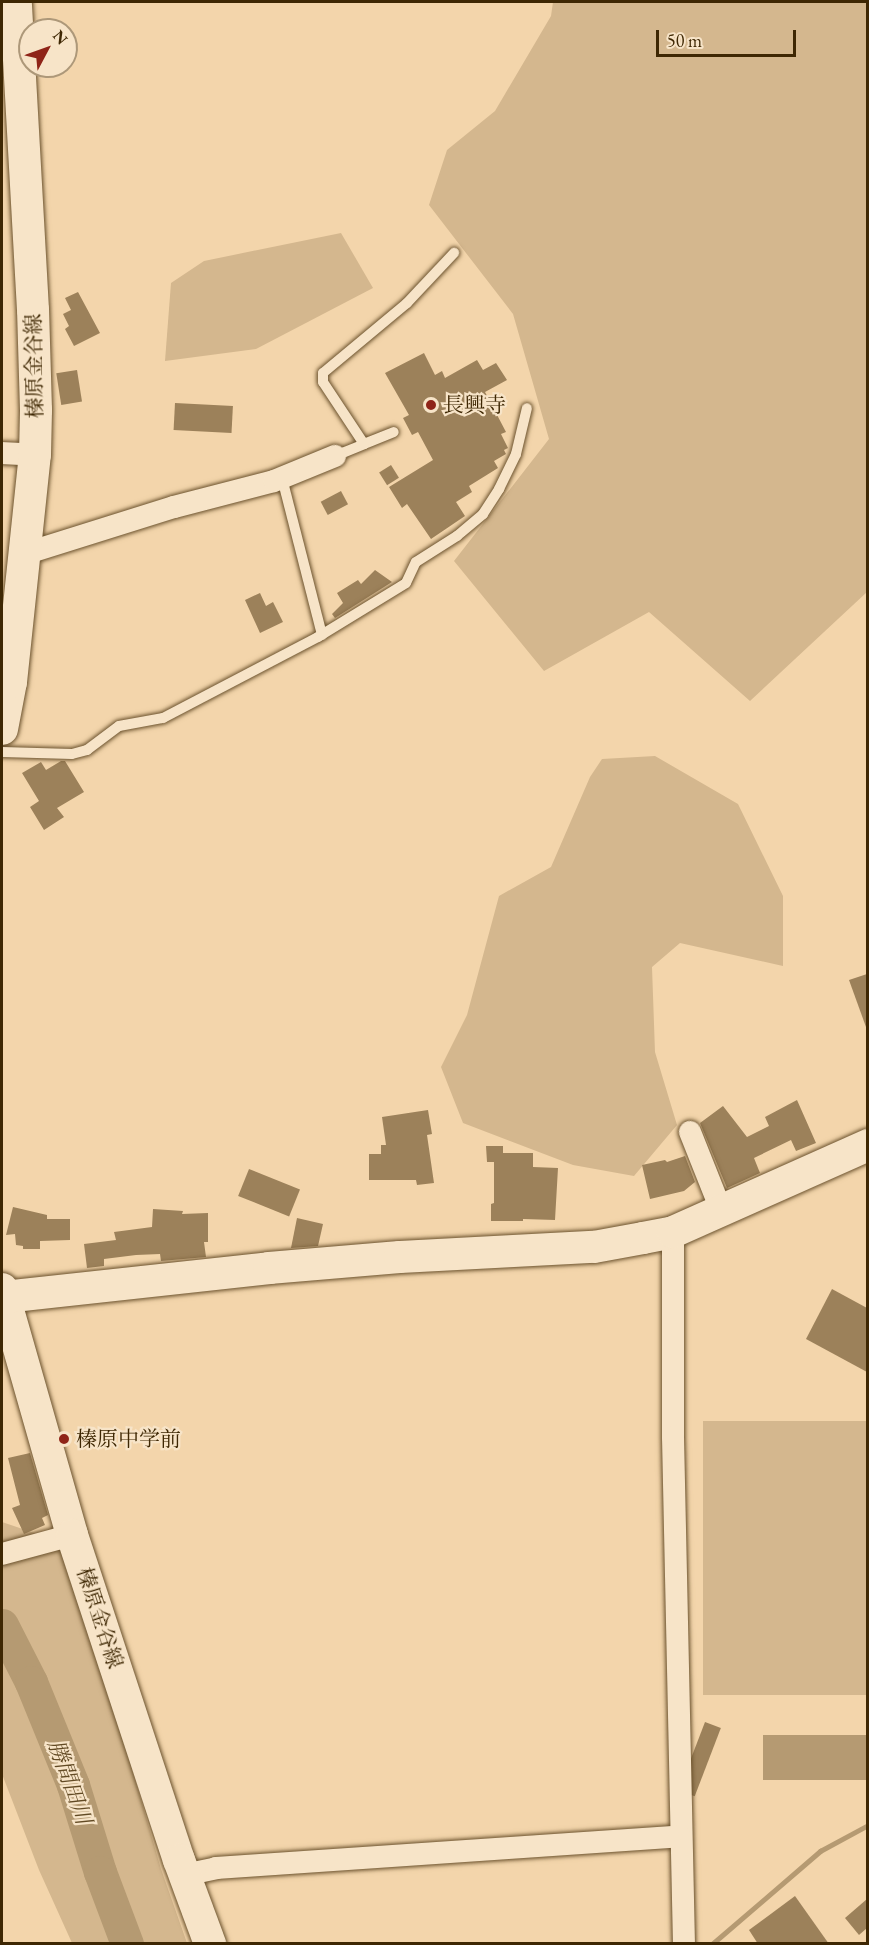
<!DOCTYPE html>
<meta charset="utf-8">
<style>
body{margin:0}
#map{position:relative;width:869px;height:1945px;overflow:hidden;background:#f3d5ab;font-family:"EB Garamond","Noto Serif JP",serif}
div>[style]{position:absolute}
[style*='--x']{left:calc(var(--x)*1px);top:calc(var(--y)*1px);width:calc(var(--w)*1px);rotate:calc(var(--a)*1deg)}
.green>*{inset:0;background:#d4b78e;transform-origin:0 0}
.water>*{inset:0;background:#b59a72;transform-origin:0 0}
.stream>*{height:5px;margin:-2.5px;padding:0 2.5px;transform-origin:2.5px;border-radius:2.5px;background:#b59a72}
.river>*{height:33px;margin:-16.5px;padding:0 16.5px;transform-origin:16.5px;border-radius:16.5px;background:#b59a72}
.building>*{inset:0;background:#9c815a;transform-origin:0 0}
.roads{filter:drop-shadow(0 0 2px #6b522d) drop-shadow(0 0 2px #6b522d)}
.lane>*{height:10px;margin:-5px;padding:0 5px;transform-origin:5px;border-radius:5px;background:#f7e4c8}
.street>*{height:22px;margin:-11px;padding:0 11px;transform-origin:11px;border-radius:11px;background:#f7e4c8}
.secondary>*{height:32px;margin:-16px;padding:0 16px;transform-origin:16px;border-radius:16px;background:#f7e4c8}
.dots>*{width:16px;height:16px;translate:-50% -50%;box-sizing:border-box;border:3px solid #f7e4c8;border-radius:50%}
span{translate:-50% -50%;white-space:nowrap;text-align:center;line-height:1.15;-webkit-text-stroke:4.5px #f7e4c8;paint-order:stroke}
.street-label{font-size:21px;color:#3e2703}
.poi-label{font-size:21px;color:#3e2703}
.left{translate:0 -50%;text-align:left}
.water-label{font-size:22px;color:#624a24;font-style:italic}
.frame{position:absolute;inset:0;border:3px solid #3e2703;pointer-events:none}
.north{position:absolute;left:18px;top:18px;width:60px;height:60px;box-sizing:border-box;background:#f7e4c8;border:2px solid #ad9879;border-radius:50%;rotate:49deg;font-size:16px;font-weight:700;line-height:24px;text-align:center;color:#3e2703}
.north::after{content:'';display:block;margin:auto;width:21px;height:27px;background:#8f2418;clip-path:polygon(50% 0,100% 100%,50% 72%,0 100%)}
.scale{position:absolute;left:656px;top:30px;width:140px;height:27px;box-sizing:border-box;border:3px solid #3e2703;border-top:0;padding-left:8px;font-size:18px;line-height:21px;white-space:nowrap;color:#3e2703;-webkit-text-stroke:4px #f7e4c8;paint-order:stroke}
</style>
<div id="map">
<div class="green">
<i style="clip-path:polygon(553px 2px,867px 2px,867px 592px,750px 701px,649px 612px,544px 671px,454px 561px,549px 439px,513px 314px,429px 205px,447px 150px,495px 111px,551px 16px)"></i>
<i style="clip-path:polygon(341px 233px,373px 288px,256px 349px,165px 361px,171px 283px,204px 261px)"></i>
<i style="clip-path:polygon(655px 756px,738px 804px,783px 896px,783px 966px,680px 943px,652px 967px,655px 1052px,677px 1125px,634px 1176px,573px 1165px,463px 1123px,441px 1067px,467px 1015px,499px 896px,551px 867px,590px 777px,602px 759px)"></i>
<i style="left:867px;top:1421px;width:274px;height:164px;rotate:90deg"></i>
<i style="clip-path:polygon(2px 1522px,67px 1544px,161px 1869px,187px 1943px,72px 1943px,39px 1870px,2px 1774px)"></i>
</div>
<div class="water">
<i style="left:763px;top:1735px;width:104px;height:45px"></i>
</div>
<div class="stream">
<i style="--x:712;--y:1944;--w:143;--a:-40.7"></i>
<i style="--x:820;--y:1851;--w:55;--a:-28.4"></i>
</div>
<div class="river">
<i style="--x:2;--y:1625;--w:64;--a:63"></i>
<i style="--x:31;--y:1682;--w:111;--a:67.8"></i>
<i style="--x:73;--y:1785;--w:91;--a:72.8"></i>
<i style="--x:100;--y:1872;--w:77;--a:69.4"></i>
</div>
<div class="building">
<i style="clip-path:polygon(78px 292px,100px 333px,74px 346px,65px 329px,69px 326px,63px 314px,71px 310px,65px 298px)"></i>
<i style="clip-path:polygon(424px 353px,435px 375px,442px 371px,445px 378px,477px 360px,483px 370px,496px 363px,507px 380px,485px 392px,506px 432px,501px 434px,508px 448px,504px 450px,506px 454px,494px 461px,498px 468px,469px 486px,472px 492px,456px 502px,465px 516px,431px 539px,407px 504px,402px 508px,389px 487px,433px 460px,418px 432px,412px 435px,403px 418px,409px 415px,385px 373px)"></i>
<i style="left:77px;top:370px;width:32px;height:21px;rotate:81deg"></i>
<i style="left:175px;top:403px;width:58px;height:27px;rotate:3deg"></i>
<i style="left:391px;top:465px;width:15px;height:14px;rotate:58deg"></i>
<i style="left:341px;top:491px;width:15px;height:23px;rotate:62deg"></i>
<i style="clip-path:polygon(375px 570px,392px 582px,335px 618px,332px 614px,343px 603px,337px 593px,358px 580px,361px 584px)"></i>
<i style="clip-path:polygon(260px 593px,266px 606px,273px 602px,283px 622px,260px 633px,245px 600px)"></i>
<i style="clip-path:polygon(61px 761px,65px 761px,84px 792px,57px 808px,64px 817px,44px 830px,30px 807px,39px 801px,22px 773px,41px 762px,46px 770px)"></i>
<i style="clip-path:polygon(867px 974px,867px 1027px,866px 1027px,849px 980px)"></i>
<i style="clip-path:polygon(797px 1100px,816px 1143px,796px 1151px,791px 1140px,754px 1158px,760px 1173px,727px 1188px,700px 1123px,723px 1106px,747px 1137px,769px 1126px,765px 1117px)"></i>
<i style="clip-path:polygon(428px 1110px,432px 1134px,427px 1135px,434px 1183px,417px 1185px,416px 1180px,369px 1180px,369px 1154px,381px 1154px,381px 1145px,386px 1145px,382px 1117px)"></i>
<i style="clip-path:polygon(486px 1146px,503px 1146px,503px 1153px,533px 1153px,533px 1167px,558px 1168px,555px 1220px,523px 1219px,523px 1221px,491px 1221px,491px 1204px,494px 1203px,494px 1162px,487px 1162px)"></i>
<i style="clip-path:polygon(685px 1156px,695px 1182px,684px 1191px,650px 1199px,642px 1165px,665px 1160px,667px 1162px)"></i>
<i style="left:249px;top:1169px;width:55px;height:29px;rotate:22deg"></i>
<i style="clip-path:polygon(13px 1207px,47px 1215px,47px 1219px,70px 1219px,70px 1240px,40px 1241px,40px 1249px,23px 1249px,23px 1246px,16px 1245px,15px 1234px,6px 1235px)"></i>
<i style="clip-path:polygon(153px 1209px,183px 1211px,182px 1214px,208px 1213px,208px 1242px,204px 1242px,206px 1257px,161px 1261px,160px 1254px,136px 1255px,104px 1259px,104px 1266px,87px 1268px,84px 1244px,116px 1240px,114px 1232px,152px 1227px)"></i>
<i style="clip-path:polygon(297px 1218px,323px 1224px,318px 1246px,291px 1248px)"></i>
<i style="clip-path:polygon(832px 1289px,867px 1308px,867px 1372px,806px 1339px)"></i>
<i style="clip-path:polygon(30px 1453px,48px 1515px,42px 1518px,45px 1525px,24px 1534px,12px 1508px,20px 1505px,8px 1458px)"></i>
<i style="left:705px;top:1722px;width:17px;height:73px;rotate:21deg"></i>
<i style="clip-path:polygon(795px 1896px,829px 1944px,758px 1944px,749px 1930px)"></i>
<i style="clip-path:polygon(867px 1899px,867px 1928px,859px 1935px,845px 1918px)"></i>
</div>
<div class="roads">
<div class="lane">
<i style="--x:364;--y:444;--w:32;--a:-22"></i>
<i style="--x:335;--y:456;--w:31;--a:-22"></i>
<i style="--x:364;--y:444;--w:74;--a:-123.5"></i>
<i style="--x:323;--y:382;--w:9;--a:-90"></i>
<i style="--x:323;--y:373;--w:109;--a:-39.8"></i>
<i style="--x:407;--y:303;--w:69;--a:-46.8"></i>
<i style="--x:282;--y:478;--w:162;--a:75.7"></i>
<i style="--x:2;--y:752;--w:70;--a:1.6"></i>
<i style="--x:72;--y:754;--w:16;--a:-15"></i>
<i style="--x:87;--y:750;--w:40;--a:-37"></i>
<i style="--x:119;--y:726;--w:45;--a:-10.3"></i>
<i style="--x:163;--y:718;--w:175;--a:-27.6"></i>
<i style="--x:318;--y:637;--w:103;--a:-31.5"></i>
<i style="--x:406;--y:583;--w:23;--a:-65"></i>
<i style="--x:416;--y:562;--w:49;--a:-32.4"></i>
<i style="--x:457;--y:536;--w:34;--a:-40"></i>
<i style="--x:483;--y:514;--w:30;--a:-57"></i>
<i style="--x:499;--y:489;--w:39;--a:-64"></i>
<i style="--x:516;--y:454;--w:47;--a:-76.6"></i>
</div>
<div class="street">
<i style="--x:2;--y:453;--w:33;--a:3"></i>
<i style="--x:24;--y:554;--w:157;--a:-17.4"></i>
<i style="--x:174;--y:507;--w:103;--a:-14.6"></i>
<i style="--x:274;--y:481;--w:66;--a:-22.3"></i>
<i style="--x:690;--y:1132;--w:84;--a:68.3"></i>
<i style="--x:673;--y:1232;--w:205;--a:90"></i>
<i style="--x:673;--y:1437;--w:507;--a:88.76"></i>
<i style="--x:2;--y:1554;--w:73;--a:-15.2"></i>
<i style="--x:184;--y:1875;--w:33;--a:-12"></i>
<i style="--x:216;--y:1868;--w:465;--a:-3.9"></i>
</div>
<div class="secondary">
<i style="--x:2;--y:729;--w:48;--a:-79.2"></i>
<i style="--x:11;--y:682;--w:228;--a:-84"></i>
<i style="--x:35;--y:455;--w:45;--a:-88.7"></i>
<i style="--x:36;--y:410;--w:100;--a:-91.7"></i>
<i style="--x:33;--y:310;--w:308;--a:-93.2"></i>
<i style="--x:2;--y:1289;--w:256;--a:74.1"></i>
<i style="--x:72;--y:1535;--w:342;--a:71.8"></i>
<i style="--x:179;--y:1860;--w:90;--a:69.7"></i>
<i style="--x:4;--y:1297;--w:267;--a:-6.2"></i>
<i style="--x:269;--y:1268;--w:131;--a:-4.8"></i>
<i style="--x:400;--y:1257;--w:194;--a:-3"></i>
<i style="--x:594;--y:1247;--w:50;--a:-10.4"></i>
<i style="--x:643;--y:1238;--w:31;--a:-11"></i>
<i style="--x:673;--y:1232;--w:214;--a:-24"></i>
</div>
</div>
<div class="dots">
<i style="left:431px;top:405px;background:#8f2418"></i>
<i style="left:64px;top:1439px;background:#8f2418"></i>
</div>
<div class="street-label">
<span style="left:34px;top:366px;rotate:-91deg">榛原金谷線</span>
<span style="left:100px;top:1618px;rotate:72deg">榛原金谷線</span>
</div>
<div class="poi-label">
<span class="left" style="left:443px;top:405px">長興寺</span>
<span class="left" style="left:76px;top:1439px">榛原中学前</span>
</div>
<div class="water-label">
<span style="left:70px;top:1782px;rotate:70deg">勝間田川</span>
</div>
<div class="frame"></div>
<div class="north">N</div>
<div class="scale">50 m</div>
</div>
